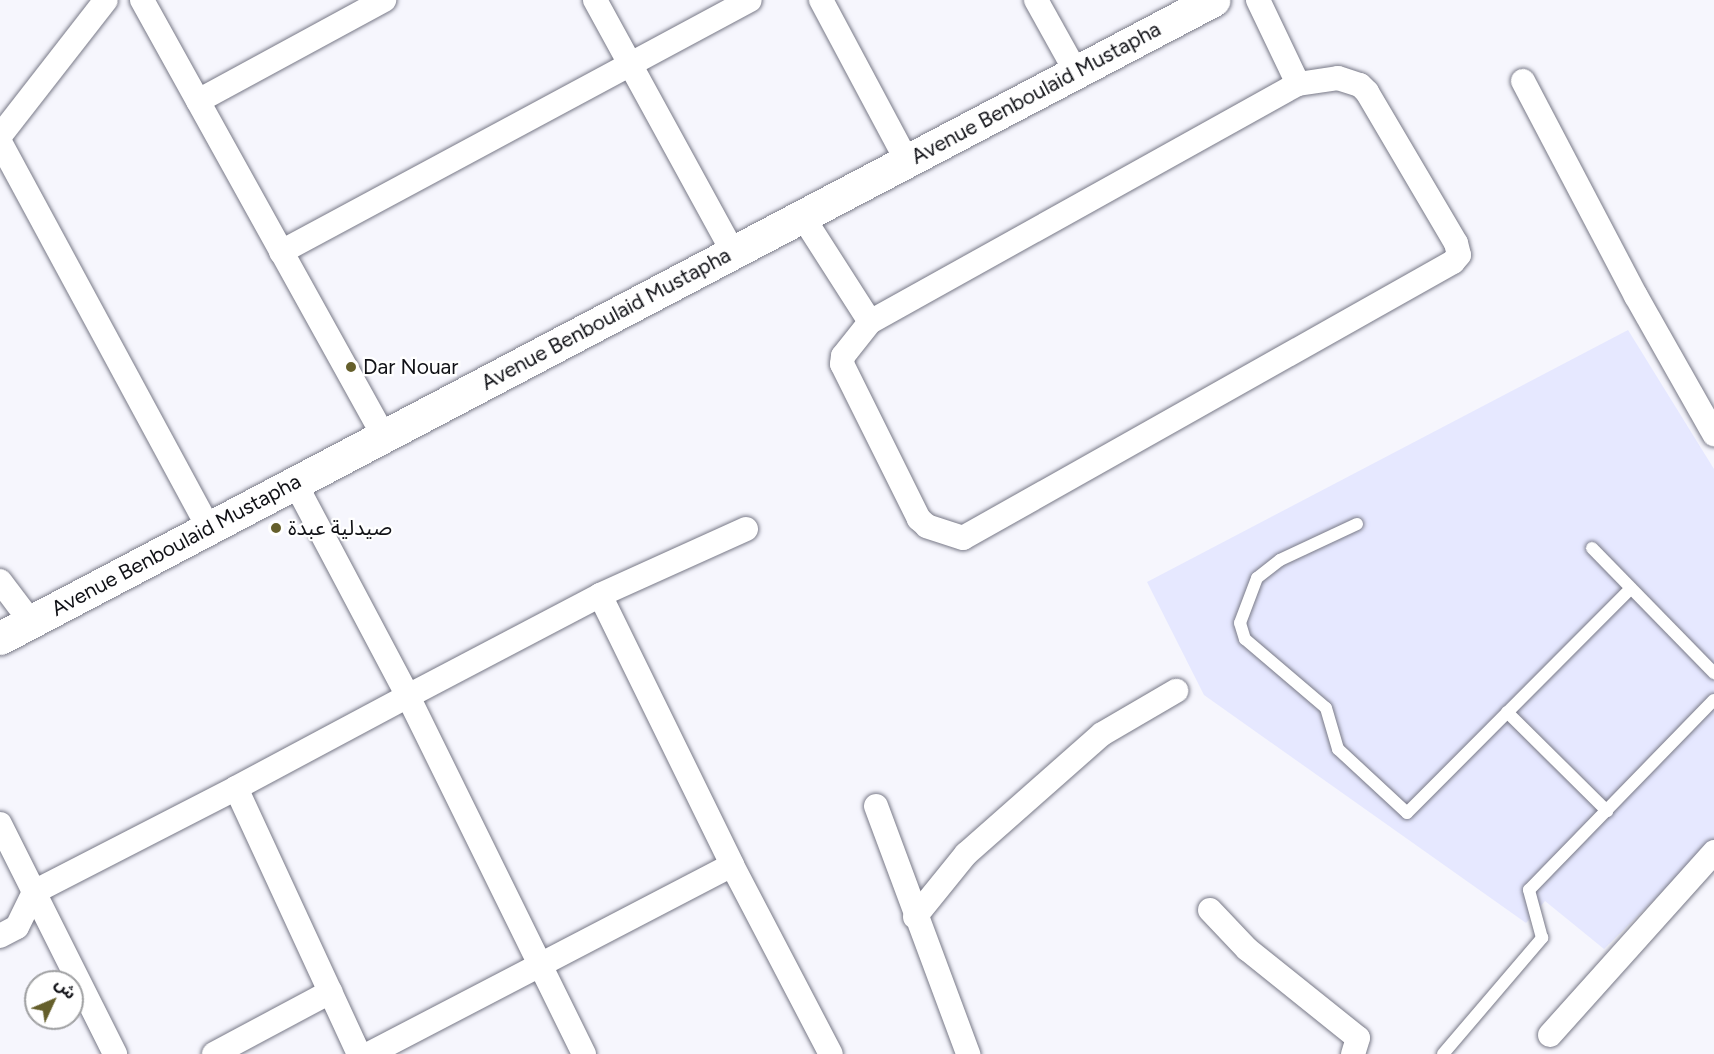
<!DOCTYPE html>
<meta charset="utf-8">
<style>
body{margin:0}
#map{position:relative;width:1714px;height:1054px;overflow:hidden;background:#f6f6fd;font-family:Figtree,"Noto Sans Arabic",sans-serif}
div>[style]{position:absolute}
[style*='--x']{left:calc(var(--x)*1px);top:calc(var(--y)*1px);width:calc(var(--w)*1px);rotate:calc(var(--a)*1deg)}
.built>*{inset:0;background:#e6e8ff}
.roads{filter:drop-shadow(0 0 2px #787987) drop-shadow(0 0 2px #787987)}
.lane>*{height:12px;margin:-6px;padding:0 6px;transform-origin:6px;border-radius:6px;background:#fff}
.street>*{height:24px;margin:-12px;padding:0 12px;transform-origin:12px;border-radius:12px;background:#fff}
.secondary>*{height:33px;margin:-16.5px;padding:0 16.5px;transform-origin:16.5px;border-radius:16.5px;background:#fff}
.dots>*{width:16px;height:16px;translate:-50% -50%;box-sizing:border-box;border:3px solid #fff;border-radius:50%}
span{translate:-50% -50%;white-space:nowrap;text-align:center;line-height:1.15;-webkit-text-stroke:4.5px #fff;paint-order:stroke}
.street-label{font-size:21px;color:#101116}
.poi-label{font-size:21px;color:#101116}
.left{translate:0 -50%;text-align:left}
.north{position:absolute;left:24px;top:970px;width:60px;height:60px;box-sizing:border-box;background:#fff;border:2px solid #9fa0a2;border-radius:50%;rotate:46deg;font-size:16px;font-weight:700;line-height:24px;text-align:center;color:#101116}
.north::after{content:'';display:block;margin:auto;width:21px;height:27px;background:#655f2b;clip-path:polygon(50% 0,100% 100%,50% 72%,0 100%)}
</style>
<div id="map">
<div class="built">
<i style="clip-path:polygon(1628px 330px,1714px 469px,1714px 841px,1604px 949px,1545px 901px,1526px 923px,1204px 695px,1147px 582px)"></i>
</div>
<div class="roads">
<div class="lane">
<i style="--x:1357;--y:524;--w:85;--a:154.9"></i>
<i style="--x:1280;--y:560;--w:29;--a:142"></i>
<i style="--x:1257;--y:578;--w:48;--a:110.7"></i>
<i style="--x:1240;--y:623;--w:17;--a:73"></i>
<i style="--x:1245;--y:639;--w:106;--a:40.4"></i>
<i style="--x:1326;--y:708;--w:43;--a:73.7"></i>
<i style="--x:1338;--y:749;--w:94;--a:42.8"></i>
<i style="--x:1407;--y:813;--w:317;--a:-45.1"></i>
<i style="--x:1592;--y:548;--w:175;--a:45.7"></i>
<i style="--x:1507;--y:712;--w:141;--a:44.7"></i>
<i style="--x:1443;--y:1054;--w:153;--a:-49.5"></i>
<i style="--x:1542;--y:938;--w:50;--a:-105.2"></i>
<i style="--x:1529;--y:890;--w:265;--a:-45.8"></i>
</div>
<div class="street">
<i style="--x:142;--y:0;--w:499;--a:61"></i>
<i style="--x:595;--y:0;--w:287;--a:61.3"></i>
<i style="--x:821;--y:0;--w:183;--a:61.9"></i>
<i style="--x:1036;--y:0;--w:82;--a:60.9"></i>
<i style="--x:1258;--y:0;--w:93;--a:64.5"></i>
<i style="--x:1338;--y:78;--w:23;--a:18"></i>
<i style="--x:1360;--y:85;--w:10;--a:45"></i>
<i style="--x:1367;--y:92;--w:175;--a:59.5"></i>
<i style="--x:1456;--y:243;--w:12;--a:76"></i>
<i style="--x:1459;--y:255;--w:9;--a:131"></i>
<i style="--x:1453;--y:262;--w:562;--a:150.61"></i>
<i style="--x:963;--y:538;--w:38;--a:-162"></i>
<i style="--x:927;--y:526;--w:11;--a:-139"></i>
<i style="--x:919;--y:519;--w:173;--a:-116.4"></i>
<i style="--x:842;--y:364;--w:8;--a:-83"></i>
<i style="--x:843;--y:356;--w:43;--a:-51.5"></i>
<i style="--x:870;--y:322;--w:490;--a:-29.1"></i>
<i style="--x:1298;--y:84;--w:40;--a:-8.5"></i>
<i style="--x:1523;--y:81;--w:243;--a:62.3"></i>
<i style="--x:1636;--y:296;--w:159;--a:60.5"></i>
<i style="--x:198;--y:101;--w:212;--a:-28.5"></i>
<i style="--x:0;--y:136;--w:172;--a:-52.1"></i>
<i style="--x:0;--y:142;--w:439;--a:61.6"></i>
<i style="--x:801;--y:214;--w:128;--a:57.4"></i>
<i style="--x:281;--y:252;--w:532;--a:-28.25"></i>
<i style="--x:295;--y:483;--w:241;--a:62.1"></i>
<i style="--x:408;--y:696;--w:195;--a:151.9"></i>
<i style="--x:236;--y:788;--w:293;--a:65.2"></i>
<i style="--x:746;--y:529;--w:160;--a:155.7"></i>
<i style="--x:600;--y:595;--w:301;--a:63.9"></i>
<i style="--x:732;--y:865;--w:213;--a:62.4"></i>
<i style="--x:0;--y:581;--w:51;--a:52.9"></i>
<i style="--x:876;--y:806;--w:265;--a:69.6"></i>
<i style="--x:0;--y:824;--w:257;--a:63.4"></i>
<i style="--x:1210;--y:910;--w:54;--a:46.5"></i>
<i style="--x:1247;--y:949;--w:142;--a:38.7"></i>
<i style="--x:1358;--y:1038;--w:17;--a:107"></i>
<i style="--x:915;--y:917;--w:81;--a:-51"></i>
<i style="--x:966;--y:854;--w:181;--a:-41.4"></i>
<i style="--x:1102;--y:734;--w:86;--a:-30.2"></i>
<i style="--x:0;--y:936;--w:19;--a:-28"></i>
<i style="--x:17;--y:927;--w:39;--a:-64"></i>
<i style="--x:34;--y:892;--w:227;--a:-27.2"></i>
<i style="--x:1550;--y:1035;--w:246;--a:-48.1"></i>
<i style="--x:214;--y:1054;--w:132;--a:-28.1"></i>
<i style="--x:369;--y:1054;--w:409;--a:-27.5"></i>
<i style="--x:584;--y:1054;--w:399;--a:-116.2"></i>
<i style="--x:408;--y:696;--w:217;--a:-27.7"></i>
</div>
<div class="secondary">
<i style="--x:0;--y:638;--w:1371;--a:-27.74"></i>
</div>
</div>
<div class="dots">
<i style="left:351px;top:367px;background:#655f2b"></i>
<i style="left:276px;top:528px;background:#655f2b"></i>
</div>
<div class="street-label">
<span style="left:1036px;top:93px;rotate:-28deg">Avenue Benboulaid Mustapha</span>
<span style="left:606px;top:319px;rotate:-28deg">Avenue Benboulaid Mustapha</span>
<span style="left:176px;top:545px;rotate:-28deg">Avenue Benboulaid Mustapha</span>
</div>
<div class="poi-label">
<span class="left" style="left:363px;top:367px">Dar Nouar</span>
<span class="left" style="left:288px;top:528px">صيدلية عبدة</span>
</div>
<div class="north">ش</div>
</div>
